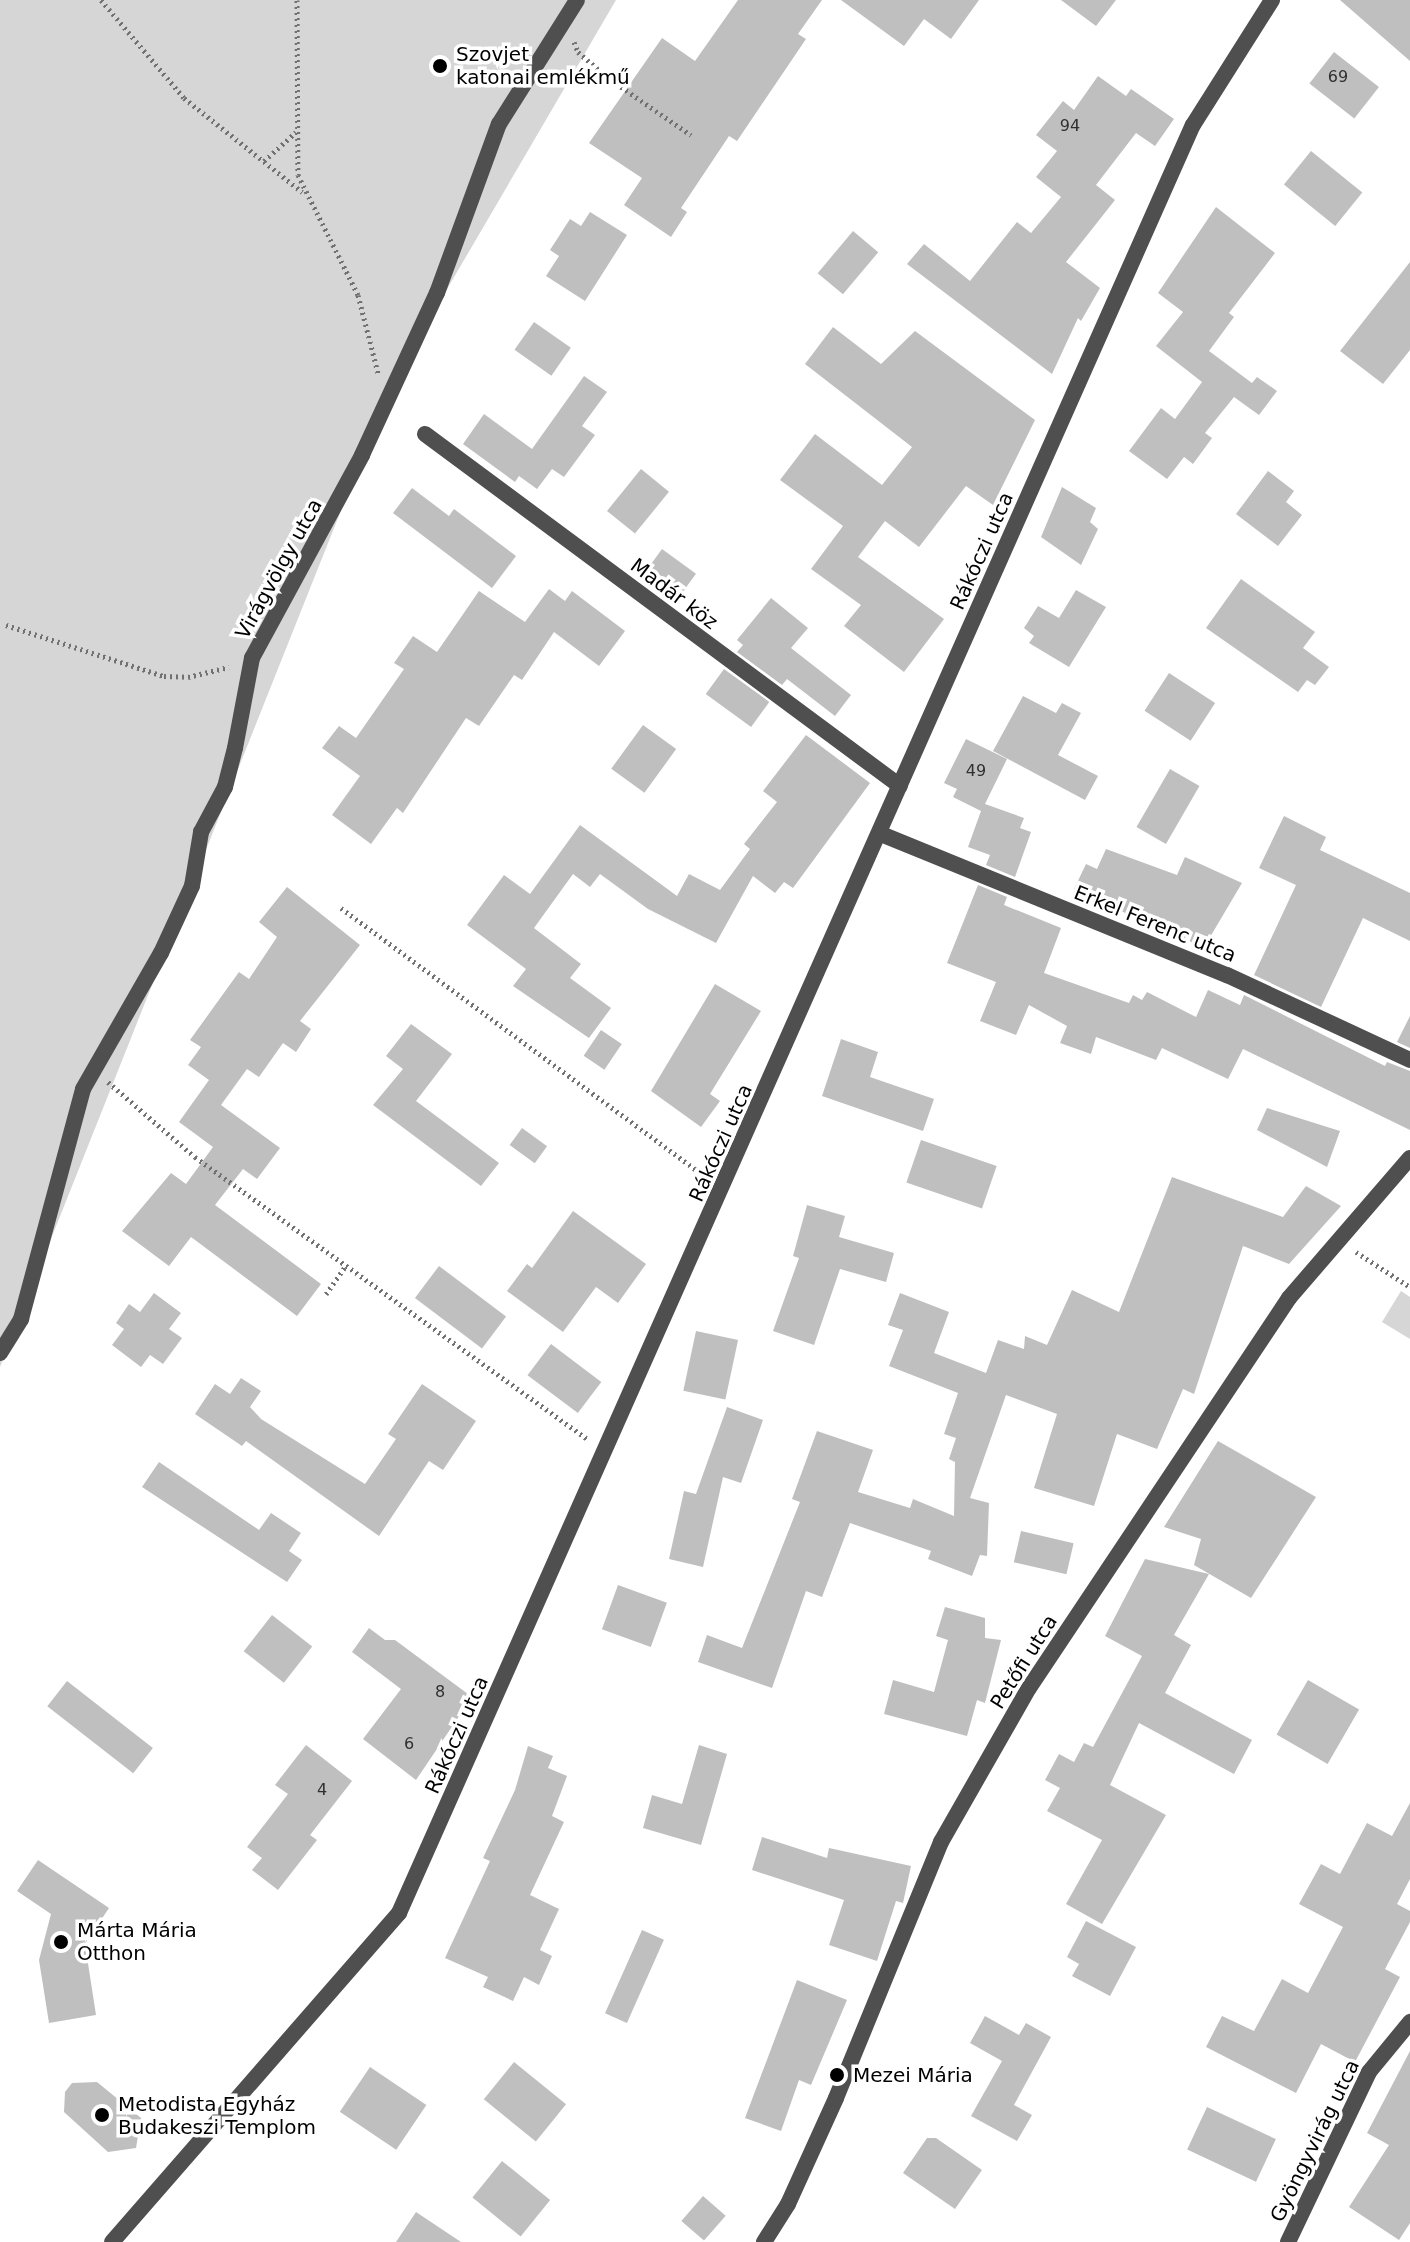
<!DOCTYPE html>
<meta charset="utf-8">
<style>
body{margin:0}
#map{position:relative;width:1410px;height:2242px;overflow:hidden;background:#fff;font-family:"DejaVu Sans",sans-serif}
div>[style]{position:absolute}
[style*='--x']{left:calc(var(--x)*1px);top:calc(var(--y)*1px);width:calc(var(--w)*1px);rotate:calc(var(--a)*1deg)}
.green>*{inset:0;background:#d6d6d6}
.building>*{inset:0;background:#bfbfbf;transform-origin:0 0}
.path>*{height:5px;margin-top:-2.5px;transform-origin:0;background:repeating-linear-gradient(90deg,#717171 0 2px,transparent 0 6px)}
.street>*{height:16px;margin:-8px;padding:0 8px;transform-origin:8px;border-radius:8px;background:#4f4f4f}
.dots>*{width:22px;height:22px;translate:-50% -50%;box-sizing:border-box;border:4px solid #fff;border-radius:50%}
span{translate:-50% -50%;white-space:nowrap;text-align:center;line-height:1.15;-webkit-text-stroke:7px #fff;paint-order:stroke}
.number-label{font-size:16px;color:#303030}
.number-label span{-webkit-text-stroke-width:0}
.poi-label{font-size:20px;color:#000}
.left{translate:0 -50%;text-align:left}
.street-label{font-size:20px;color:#000}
</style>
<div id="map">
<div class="green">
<i style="clip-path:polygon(0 0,616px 0,391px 385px,0 1367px)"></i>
<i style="clip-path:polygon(1401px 1291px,1410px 1297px,1410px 1339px,1382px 1322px)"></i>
</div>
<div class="building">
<i style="clip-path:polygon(738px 0,822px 0,798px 34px,806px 39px,737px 141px,729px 136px,681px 208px,687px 212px,671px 237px,624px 205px,642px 178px,589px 143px,662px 38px,695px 61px)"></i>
<i style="clip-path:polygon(841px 0,979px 0,951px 39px,924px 19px,904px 46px)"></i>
<i style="clip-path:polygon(1061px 0,1116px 0,1096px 26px)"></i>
<i style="clip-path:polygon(1340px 0,1410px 0,1410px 61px)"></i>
<i style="left:1334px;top:52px;width:57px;height:40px;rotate:38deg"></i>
<i style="clip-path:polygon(1098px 76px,1126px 96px,1131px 89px,1174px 119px,1155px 146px,1136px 133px,1096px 185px,1115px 200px,1066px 262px,1100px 288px,1081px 321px,1078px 318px,1052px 374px,907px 264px,924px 244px,970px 281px,1017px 222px,1031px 233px,1061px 197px,1036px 177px,1057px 151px,1036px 135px,1063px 101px,1074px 110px)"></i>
<i style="left:1311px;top:151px;width:66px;height:43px;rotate:39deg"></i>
<i style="clip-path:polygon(1216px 207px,1275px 253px,1229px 313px,1234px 317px,1209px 351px,1252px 383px,1257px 377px,1277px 391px,1259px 415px,1234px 397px,1205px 433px,1212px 438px,1193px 464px,1184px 457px,1167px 479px,1129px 451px,1161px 408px,1175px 419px,1202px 382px,1156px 346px,1183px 312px,1158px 293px)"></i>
<i style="clip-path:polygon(590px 212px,627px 235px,585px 301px,546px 276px,559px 256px,550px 250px,570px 219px,581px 226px)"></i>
<i style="left:853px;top:231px;width:33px;height:55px;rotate:40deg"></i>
<i style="clip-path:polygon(1410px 262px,1410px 350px,1383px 384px,1340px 351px)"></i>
<i style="left:534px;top:322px;width:45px;height:34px;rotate:35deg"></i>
<i style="clip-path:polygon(833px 327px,881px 364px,915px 331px,1035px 420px,993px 505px,966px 486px,919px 547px,885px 521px,858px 557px,944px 619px,904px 672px,844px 626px,861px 605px,811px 569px,843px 526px,780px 480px,815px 434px,882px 485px,912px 447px,805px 364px)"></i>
<i style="clip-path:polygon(584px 376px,607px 392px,582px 426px,595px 435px,564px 477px,552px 469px,537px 489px,519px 476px,515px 482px,463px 444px,484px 414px,532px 449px)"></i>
<i style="left:641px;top:469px;width:36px;height:54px;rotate:39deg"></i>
<i style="clip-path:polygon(1268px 471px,1294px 491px,1286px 502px,1302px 515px,1278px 546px,1236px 514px)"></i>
<i style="clip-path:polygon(1062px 487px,1096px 508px,1090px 522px,1098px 529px,1081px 565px,1041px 537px)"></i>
<i style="clip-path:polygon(412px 488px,449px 516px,454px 509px,516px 556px,492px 588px,393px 513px)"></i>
<i style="left:662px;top:549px;width:42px;height:30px;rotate:36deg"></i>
<i style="clip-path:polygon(1241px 579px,1315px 632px,1303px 648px,1329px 667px,1315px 685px,1307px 680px,1298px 692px,1206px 628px)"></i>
<i style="clip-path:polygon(549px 589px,565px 601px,572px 591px,625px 631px,599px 666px,554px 632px,522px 680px,514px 675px,479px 726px,466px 718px,403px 813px,397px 808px,371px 844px,332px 815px,360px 776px,322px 748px,339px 726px,356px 738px,404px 669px,394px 663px,413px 636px,437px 652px,479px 591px,525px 622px)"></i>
<i style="clip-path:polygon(1076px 590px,1106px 607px,1069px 667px,1029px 643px,1034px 636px,1024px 628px,1038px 606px,1059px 618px)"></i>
<i style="clip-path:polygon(771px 598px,808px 628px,791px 648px,851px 695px,835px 716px,787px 679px,782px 685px,737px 652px,743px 645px,737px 640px)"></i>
<i style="left:724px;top:669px;width:56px;height:31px;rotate:36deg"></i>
<i style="left:1169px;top:673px;width:55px;height:45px;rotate:33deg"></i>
<i style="clip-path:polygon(1023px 696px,1056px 713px,1062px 703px,1081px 713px,1058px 755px,1098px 776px,1085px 800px,993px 751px)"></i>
<i style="left:643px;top:725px;width:41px;height:54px;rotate:36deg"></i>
<i style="clip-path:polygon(806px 735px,870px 783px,793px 888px,784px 882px,775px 893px,753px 876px,716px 943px,648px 909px,600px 874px,590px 887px,573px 874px,534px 928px,581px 964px,570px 978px,611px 1008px,589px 1038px,513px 986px,526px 969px,467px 925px,504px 875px,530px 894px,580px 825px,677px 896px,689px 874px,720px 890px,750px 849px,744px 844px,777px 802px,763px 791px)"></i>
<i style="clip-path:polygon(966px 739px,1007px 759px,985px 804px,1024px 818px,1020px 828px,1031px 832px,1015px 877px,986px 865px,990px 855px,968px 847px,981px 811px,953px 797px,957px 789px,944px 783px)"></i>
<i style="left:1170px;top:769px;width:34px;height:67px;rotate:30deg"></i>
<i style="clip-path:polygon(1284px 816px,1326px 837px,1320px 850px,1410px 893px,1410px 941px,1363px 918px,1321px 1007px,1254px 975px,1296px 885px,1259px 868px)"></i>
<i style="clip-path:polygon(1106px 849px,1177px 875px,1185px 857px,1242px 883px,1203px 949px,1157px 922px,1155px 927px,1074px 889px,1086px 864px,1097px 869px)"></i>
<i style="clip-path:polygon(978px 885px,1007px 897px,1004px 905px,1061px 928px,1044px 973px,1129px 1003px,1133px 995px,1142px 1000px,1147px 992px,1196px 1017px,1208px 990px,1240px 1005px,1244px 995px,1385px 1066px,1387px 1062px,1410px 1071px,1410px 1130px,1243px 1049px,1228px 1079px,1162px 1048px,1156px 1060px,1096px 1037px,1091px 1054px,1060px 1043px,1067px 1026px,1029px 1005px,1016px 1035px,980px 1021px,996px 982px,947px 963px)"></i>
<i style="clip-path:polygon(287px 887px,360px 945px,300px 1021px,311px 1029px,296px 1052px,283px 1043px,259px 1077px,247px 1069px,221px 1105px,280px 1148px,257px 1179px,243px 1169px,215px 1205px,321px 1284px,297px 1316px,191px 1237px,169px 1266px,122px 1231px,171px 1173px,186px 1184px,213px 1147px,179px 1122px,209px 1080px,188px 1065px,201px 1047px,190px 1040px,239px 972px,249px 979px,277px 937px,259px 922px)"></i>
<i style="clip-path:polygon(715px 984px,761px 1011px,710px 1094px,720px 1101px,701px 1127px,651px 1091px)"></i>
<i style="clip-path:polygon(1410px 1016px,1410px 1048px,1397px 1042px)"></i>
<i style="clip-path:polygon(411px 1024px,452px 1054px,416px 1101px,499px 1163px,481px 1186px,373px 1105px,403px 1069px,386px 1056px)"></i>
<i style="left:601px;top:1030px;width:25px;height:31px;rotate:34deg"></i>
<i style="clip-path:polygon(841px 1039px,878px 1052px,870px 1077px,934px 1099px,923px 1131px,822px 1096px)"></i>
<i style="clip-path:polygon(1267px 1108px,1340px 1131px,1327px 1167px,1257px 1130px)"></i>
<i style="left:522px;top:1128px;width:31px;height:21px;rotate:36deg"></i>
<i style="left:921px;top:1140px;width:80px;height:45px;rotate:19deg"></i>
<i style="clip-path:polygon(1172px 1177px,1283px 1217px,1306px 1186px,1341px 1206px,1289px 1264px,1243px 1246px,1194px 1394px,1183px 1389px,1157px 1449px,1117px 1434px,1094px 1506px,1034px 1488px,1057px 1414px,1006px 1395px,970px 1498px,989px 1503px,987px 1556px,980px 1555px,972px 1576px,928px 1559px,931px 1551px,850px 1523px,822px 1597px,806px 1591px,772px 1688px,698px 1662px,707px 1635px,742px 1648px,800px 1502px,792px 1499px,817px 1431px,873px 1450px,858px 1492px,910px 1508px,913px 1499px,954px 1516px,955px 1462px,949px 1459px,956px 1438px,944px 1434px,958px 1393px,889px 1366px,903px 1330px,888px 1325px,900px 1293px,949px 1312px,934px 1353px,986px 1373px,998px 1340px,1024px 1349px,1025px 1336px,1047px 1345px,1072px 1290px,1119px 1312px)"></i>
<i style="clip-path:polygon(807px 1205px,845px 1216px,839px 1237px,894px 1253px,886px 1282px,840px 1269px,814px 1345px,773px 1331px,799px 1258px,793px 1256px)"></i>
<i style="clip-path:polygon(573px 1211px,646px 1264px,618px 1303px,596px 1287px,563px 1332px,507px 1291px,527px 1264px,532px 1268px)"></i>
<i style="left:439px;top:1266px;width:84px;height:40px;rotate:37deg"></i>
<i style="clip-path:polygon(154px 1293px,181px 1313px,169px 1329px,182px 1338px,163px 1364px,150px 1355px,141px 1367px,112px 1345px,124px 1329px,116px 1323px,129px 1304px,140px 1312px)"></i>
<i style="left:696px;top:1331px;width:43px;height:61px;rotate:12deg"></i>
<i style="left:551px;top:1344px;width:63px;height:39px;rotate:37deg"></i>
<i style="clip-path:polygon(241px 1378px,261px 1391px,250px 1407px,261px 1419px,365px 1484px,396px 1439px,388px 1434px,422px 1384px,476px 1421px,443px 1470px,429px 1461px,379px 1536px,246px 1441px,242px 1446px,195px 1414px,215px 1384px,230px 1394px)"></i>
<i style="clip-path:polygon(727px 1407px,763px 1420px,741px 1483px,723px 1477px,703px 1567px,669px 1559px,684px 1491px,696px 1494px)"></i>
<i style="clip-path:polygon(1218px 1441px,1316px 1497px,1251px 1598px,1194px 1565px,1201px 1539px,1164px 1527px)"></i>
<i style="clip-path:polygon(159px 1462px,259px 1530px,271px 1513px,301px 1533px,289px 1551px,302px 1560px,287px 1582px,142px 1487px)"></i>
<i style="left:1021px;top:1531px;width:54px;height:32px;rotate:13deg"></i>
<i style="clip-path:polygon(1145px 1559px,1209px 1574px,1174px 1635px,1191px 1645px,1165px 1693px,1252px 1740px,1234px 1774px,1139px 1723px,1110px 1785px,1166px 1815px,1102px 1924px,1066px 1904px,1102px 1840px,1047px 1811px,1060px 1788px,1045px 1780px,1059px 1754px,1074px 1762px,1084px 1743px,1093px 1747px,1142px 1656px,1105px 1636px)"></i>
<i style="left:618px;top:1585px;width:52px;height:47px;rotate:20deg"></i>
<i style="clip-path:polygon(945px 1607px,985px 1618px,985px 1638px,1001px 1640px,985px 1703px,977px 1700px,967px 1736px,884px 1714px,893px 1680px,934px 1692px,948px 1640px,936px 1636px)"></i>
<i style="left:272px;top:1615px;width:51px;height:46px;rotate:38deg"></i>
<i style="clip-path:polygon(369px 1628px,385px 1640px,395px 1640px,472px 1697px,416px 1780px,363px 1739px,401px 1689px,352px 1652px)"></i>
<i style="left:1308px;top:1680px;width:59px;height:63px;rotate:30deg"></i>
<i style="left:67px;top:1681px;width:109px;height:32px;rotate:38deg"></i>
<i style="clip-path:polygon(306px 1745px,352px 1781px,310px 1835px,317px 1840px,278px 1890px,252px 1870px,262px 1858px,247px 1847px,288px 1794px,275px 1785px)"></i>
<i style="clip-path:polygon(699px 1745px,727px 1754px,701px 1845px,643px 1828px,652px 1795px,682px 1804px)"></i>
<i style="clip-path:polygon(528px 1746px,553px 1756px,548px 1768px,567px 1776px,552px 1816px,564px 1822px,530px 1895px,559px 1909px,540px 1950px,552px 1956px,539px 1985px,524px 1977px,513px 2001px,483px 1987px,488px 1977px,445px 1958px,490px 1861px,483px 1858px,515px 1790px)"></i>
<i style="clip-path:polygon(1410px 1803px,1410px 1879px,1397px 1904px,1410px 1911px,1410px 1922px,1385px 1969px,1400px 1977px,1355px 2062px,1321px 2044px,1296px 2093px,1206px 2047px,1222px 2016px,1254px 2031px,1282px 1979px,1308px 1993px,1343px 1927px,1299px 1904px,1321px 1864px,1340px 1874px,1367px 1823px,1392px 1836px)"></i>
<i style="clip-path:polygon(762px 1837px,827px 1858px,829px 1848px,911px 1866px,903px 1903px,896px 1901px,877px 1961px,829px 1945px,844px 1900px,752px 1870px)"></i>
<i style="clip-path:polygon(38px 1860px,109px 1908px,85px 1944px,96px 2015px,49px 2023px,39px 1960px,51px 1914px,17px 1891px)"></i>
<i style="clip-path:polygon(1086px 1921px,1136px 1947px,1110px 1996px,1072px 1976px,1079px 1964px,1067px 1957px)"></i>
<i style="left:642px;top:1930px;width:24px;height:91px;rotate:24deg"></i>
<i style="clip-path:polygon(797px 1980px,847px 2000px,811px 2085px,799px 2080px,781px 2131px,745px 2118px)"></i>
<i style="clip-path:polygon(985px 2016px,1019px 2035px,1026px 2023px,1051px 2037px,1014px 2105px,1032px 2115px,1017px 2141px,971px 2116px,1002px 2061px,970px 2043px)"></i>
<i style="clip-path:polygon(1410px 2051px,1410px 2223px,1399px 2240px,1349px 2207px,1389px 2145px,1367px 2133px)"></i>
<i style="left:514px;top:2062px;width:67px;height:48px;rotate:39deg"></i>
<i style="left:370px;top:2067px;width:68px;height:54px;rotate:34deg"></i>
<i style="clip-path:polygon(97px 2082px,141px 2118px,136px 2148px,108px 2152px,64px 2112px,65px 2092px,72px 2083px)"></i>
<i style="left:1207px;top:2107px;width:76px;height:47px;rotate:25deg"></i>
<i style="clip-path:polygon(927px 2138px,936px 2138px,982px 2170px,955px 2209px,903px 2173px)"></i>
<i style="left:502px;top:2161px;width:62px;height:47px;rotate:39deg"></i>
<i style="left:703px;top:2196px;width:30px;height:33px;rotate:41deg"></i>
<i style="clip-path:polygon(416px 2212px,461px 2242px,396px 2242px)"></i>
</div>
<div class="path">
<i style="--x:101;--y:0;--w:128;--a:49.7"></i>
<i style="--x:184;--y:98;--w:151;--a:38.5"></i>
<i style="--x:297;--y:0;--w:175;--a:89.7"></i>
<i style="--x:298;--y:175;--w:134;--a:63.4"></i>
<i style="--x:358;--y:295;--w:81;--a:75.6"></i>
<i style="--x:574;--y:42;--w:11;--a:68"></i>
<i style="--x:578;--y:52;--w:43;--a:40.3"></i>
<i style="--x:611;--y:80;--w:97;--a:34.5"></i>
<i style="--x:264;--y:161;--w:43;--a:-42.2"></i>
<i style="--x:6;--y:625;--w:166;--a:17.9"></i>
<i style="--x:164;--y:676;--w:24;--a:2"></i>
<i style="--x:188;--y:677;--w:42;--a:-13.7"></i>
<i style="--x:341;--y:908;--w:452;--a:36.4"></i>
<i style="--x:108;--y:1082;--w:115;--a:40.8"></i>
<i style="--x:195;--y:1157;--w:484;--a:35.7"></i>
<i style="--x:1356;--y:1252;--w:64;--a:32.9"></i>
<i style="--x:326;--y:1294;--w:35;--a:-55"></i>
</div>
<div class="street">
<i style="--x:425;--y:434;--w:591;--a:36.54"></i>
<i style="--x:881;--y:834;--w:374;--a:22.2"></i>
<i style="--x:1227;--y:975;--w:202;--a:24.9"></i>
<i style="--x:0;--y:1353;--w:40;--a:-58"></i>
<i style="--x:21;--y:1319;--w:238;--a:-74.9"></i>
<i style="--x:83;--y:1089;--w:157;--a:-60.2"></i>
<i style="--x:161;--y:953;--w:74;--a:-65.2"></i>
<i style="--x:192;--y:886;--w:55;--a:-80.5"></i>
<i style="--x:201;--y:832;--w:51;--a:-61.9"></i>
<i style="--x:225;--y:787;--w:40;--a:-75.6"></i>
<i style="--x:235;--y:748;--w:92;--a:-79.3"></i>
<i style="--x:252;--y:658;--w:231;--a:-61.5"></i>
<i style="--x:362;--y:455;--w:179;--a:-65.2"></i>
<i style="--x:437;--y:293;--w:180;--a:-69.9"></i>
<i style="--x:499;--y:124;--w:146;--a:-57.8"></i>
<i style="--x:112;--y:2242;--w:437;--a:-48.9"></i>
<i style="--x:399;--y:1913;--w:1956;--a:-66.06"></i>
<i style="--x:1193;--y:125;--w:148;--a:-57.7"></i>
<i style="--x:764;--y:2242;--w:45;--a:-57.7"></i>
<i style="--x:788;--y:2204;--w:116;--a:-65.6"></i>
<i style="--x:836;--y:2098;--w:277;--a:-67.7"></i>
<i style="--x:941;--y:1842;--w:177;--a:-60.3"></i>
<i style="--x:1029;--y:1688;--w:469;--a:-56.3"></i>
<i style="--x:1289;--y:1298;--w:185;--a:-49.2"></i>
<i style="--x:1288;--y:2242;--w:188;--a:-64.5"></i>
<i style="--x:1369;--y:2072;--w:65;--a:-50.6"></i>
</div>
<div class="dots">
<i style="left:440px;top:66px;background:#000"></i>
<i style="left:61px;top:1942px;background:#000"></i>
<i style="left:837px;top:2075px;background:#000"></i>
<i style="left:102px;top:2115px;background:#000"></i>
</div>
<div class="number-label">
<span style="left:1338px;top:77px">69</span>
<span style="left:1070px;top:126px">94</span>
<span style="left:976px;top:771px">49</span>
<span style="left:440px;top:1692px">8</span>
<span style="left:409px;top:1744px">6</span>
<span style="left:322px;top:1790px">4</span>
</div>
<div class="poi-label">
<span class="left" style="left:456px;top:66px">Szovjet<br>katonai emlékmű</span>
<span class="left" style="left:77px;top:1942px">Márta Mária<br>Otthon</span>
<span class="left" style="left:853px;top:2075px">Mezei Mária</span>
<span class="left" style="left:118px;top:2116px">Metodista Egyház<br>Budakeszi Templom</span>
</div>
<div class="street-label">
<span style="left:982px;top:551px;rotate:-66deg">Rákóczi utca</span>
<span style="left:279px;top:569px;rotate:-61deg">Virágvölgy utca</span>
<span style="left:674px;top:594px;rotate:37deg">Madár köz</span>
<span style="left:1155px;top:924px;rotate:22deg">Erkel Ferenc utca</span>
<span style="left:721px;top:1143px;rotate:-66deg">Rákóczi utca</span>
<span style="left:1024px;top:1662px;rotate:-58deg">Petőfi utca</span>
<span style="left:457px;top:1735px;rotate:-66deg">Rákóczi utca</span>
<span style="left:1315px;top:2141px;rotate:-64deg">Gyöngyvirág utca</span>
</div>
</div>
